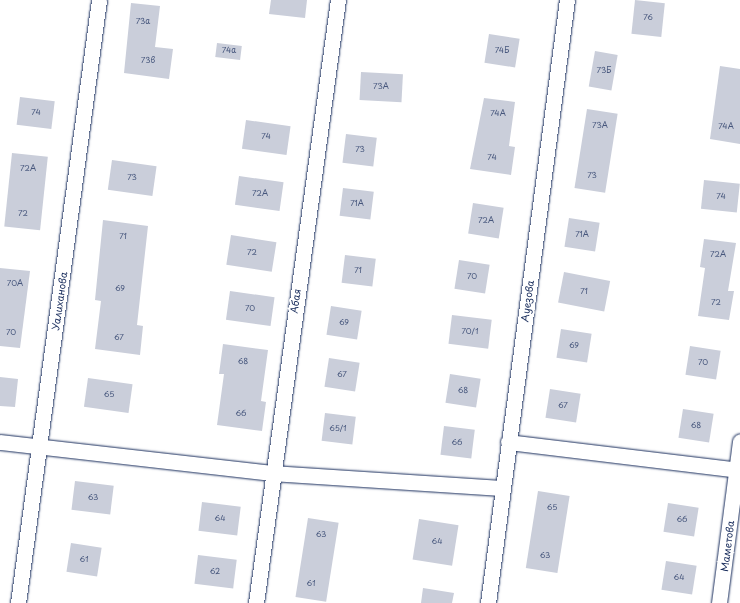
<!DOCTYPE html>
<meta charset="utf-8">
<style>
body{margin:0}
#map{position:relative;width:740px;height:603px;overflow:hidden;background:#fff;font-family:"Playpen Sans",sans-serif}
div>[style]{position:absolute}
[style*='--x']{left:calc(var(--x)*1px);top:calc(var(--y)*1px);width:calc(var(--w)*1px);rotate:calc(var(--a)*1deg)}
.building>*{inset:0;background:#caceda;transform-origin:0 0}
.roads{filter:drop-shadow(0 0 1px #1b2f5e) drop-shadow(0 0 1px #1b2f5e)}
.minor>*{height:15px;margin:-7.5px;padding:0 7.5px;transform-origin:7.5px;border-radius:7.5px;background:#fff}
span{translate:-50% -50%;white-space:nowrap;text-align:center;line-height:1.15;-webkit-text-stroke:4px #fff;paint-order:stroke}
.number-label{font-size:8px;color:#47577d}
.number-label span{-webkit-text-stroke-width:0}
.street-label{font-size:10px;color:#1b2f5e}
</style>
<div id="map">
<div class="building">
<i style="clip-path:polygon(271px 0,307px 0,305px 18px,269px 14px)"></i>
<i style="left:635px;top:0;width:30px;height:34px;rotate:6deg"></i>
<i style="clip-path:polygon(131px 3px,160px 6px,155px 47px,173px 49px,169px 79px,124px 73px)"></i>
<i style="left:489px;top:34px;width:31px;height:29px;rotate:9deg"></i>
<i style="left:217px;top:43px;width:25px;height:14px;rotate:7deg"></i>
<i style="left:595px;top:51px;width:23px;height:36px;rotate:10deg"></i>
<i style="clip-path:polygon(720px 66px,740px 69px,740px 144px,710px 139px)"></i>
<i style="left:361px;top:72px;width:42px;height:28px;rotate:3deg"></i>
<i style="left:20px;top:97px;width:35px;height:28px;rotate:7deg"></i>
<i style="clip-path:polygon(484px 98px,515px 102px,509px 146px,515px 147px,511px 175px,470px 169px)"></i>
<i style="left:587px;top:109px;width:31px;height:80px;rotate:9deg"></i>
<i style="left:246px;top:120px;width:45px;height:29px;rotate:8deg"></i>
<i style="left:346px;top:134px;width:31px;height:29px;rotate:7deg"></i>
<i style="left:12px;top:153px;width:36px;height:74px;rotate:6deg"></i>
<i style="left:112px;top:160px;width:45px;height:30px;rotate:8deg"></i>
<i style="left:239px;top:176px;width:45px;height:29px;rotate:8deg"></i>
<i style="left:704px;top:180px;width:36px;height:29px;rotate:6deg"></i>
<i style="left:343px;top:188px;width:31px;height:28px;rotate:7deg"></i>
<i style="left:473px;top:203px;width:31px;height:31px;rotate:9deg"></i>
<i style="left:569px;top:218px;width:31px;height:29px;rotate:9deg"></i>
<i style="clip-path:polygon(103px 220px,148px 226px,137px 325px,143px 326px,140px 355px,95px 349px,101px 301px,95px 300px)"></i>
<i style="left:231px;top:235px;width:46px;height:30px;rotate:9deg"></i>
<i style="clip-path:polygon(704px 239px,736px 243px,728px 291px,734px 291px,729px 320px,698px 316px,705px 268px,700px 267px)"></i>
<i style="left:345px;top:255px;width:31px;height:28px;rotate:7deg"></i>
<i style="left:459px;top:260px;width:31px;height:29px;rotate:9deg"></i>
<i style="clip-path:polygon(0 268px,30px 271px,20px 348px,0 346px)"></i>
<i style="left:564px;top:272px;width:47px;height:31px;rotate:11deg"></i>
<i style="left:230px;top:291px;width:45px;height:29px;rotate:8deg"></i>
<i style="left:331px;top:306px;width:31px;height:29px;rotate:9deg"></i>
<i style="left:452px;top:315px;width:40px;height:29px;rotate:7deg"></i>
<i style="left:561px;top:329px;width:31px;height:29px;rotate:9deg"></i>
<i style="clip-path:polygon(223px 344px,268px 350px,261px 401px,266px 402px,262px 431px,217px 425px,224px 374px,219px 374px)"></i>
<i style="left:690px;top:346px;width:31px;height:29px;rotate:9deg"></i>
<i style="left:329px;top:358px;width:31px;height:29px;rotate:9deg"></i>
<i style="left:450px;top:374px;width:31px;height:29px;rotate:9deg"></i>
<i style="clip-path:polygon(0 377px,18px 379px,15px 407px,0 406px)"></i>
<i style="left:88px;top:378px;width:45px;height:29px;rotate:8deg"></i>
<i style="left:550px;top:389px;width:31px;height:29px;rotate:9deg"></i>
<i style="left:683px;top:409px;width:31px;height:29px;rotate:9deg"></i>
<i style="left:325px;top:413px;width:31px;height:28px;rotate:7deg"></i>
<i style="left:444px;top:426px;width:31px;height:29px;rotate:7deg"></i>
<i style="left:75px;top:481px;width:39px;height:29px;rotate:7deg"></i>
<i style="left:538px;top:491px;width:32px;height:78px;rotate:9deg"></i>
<i style="left:202px;top:502px;width:39px;height:29px;rotate:7deg"></i>
<i style="left:668px;top:503px;width:31px;height:29px;rotate:9deg"></i>
<i style="left:308px;top:518px;width:31px;height:80px;rotate:9deg"></i>
<i style="left:419px;top:519px;width:40px;height:41px;rotate:9deg"></i>
<i style="left:71px;top:543px;width:31px;height:29px;rotate:9deg"></i>
<i style="left:198px;top:555px;width:39px;height:29px;rotate:7deg"></i>
<i style="left:666px;top:561px;width:31px;height:29px;rotate:9deg"></i>
<i style="clip-path:polygon(423px 588px,454px 593px,452px 603px,421px 603px)"></i>
</div>
<div class="roads">
<div class="minor">
<i style="--x:0;--y:442;--w:273;--a:6.5"></i>
<i style="--x:271;--y:473;--w:231;--a:3.7"></i>
<i style="--x:508;--y:442;--w:234;--a:6.9"></i>
<i style="--x:18;--y:603;--w:608;--a:-82.35"></i>
<i style="--x:256;--y:603;--w:609;--a:-82.26"></i>
<i style="--x:488;--y:603;--w:608;--a:-82.54"></i>
<i style="--x:719;--y:603;--w:163;--a:-82.6"></i>
</div>
</div>
<div class="number-label">
<span style="left:648px;top:18px">76</span>
<span style="left:143px;top:22px">73а</span>
<span style="left:229px;top:51px">74а</span>
<span style="left:502px;top:51px">74Б</span>
<span style="left:148px;top:61px">73в</span>
<span style="left:604px;top:71px">73Б</span>
<span style="left:381px;top:87px">73А</span>
<span style="left:36px;top:113px">74</span>
<span style="left:498px;top:114px">74А</span>
<span style="left:600px;top:126px">73А</span>
<span style="left:726px;top:127px">74А</span>
<span style="left:266px;top:137px">74</span>
<span style="left:360px;top:150px">73</span>
<span style="left:492px;top:158px">74</span>
<span style="left:28px;top:169px">72А</span>
<span style="left:592px;top:176px">73</span>
<span style="left:132px;top:178px">73</span>
<span style="left:260px;top:194px">72А</span>
<span style="left:721px;top:197px">74</span>
<span style="left:357px;top:204px">71А</span>
<span style="left:23px;top:214px">72</span>
<span style="left:486px;top:221px">72А</span>
<span style="left:582px;top:235px">71А</span>
<span style="left:123px;top:237px">71</span>
<span style="left:252px;top:253px">72</span>
<span style="left:718px;top:255px">72А</span>
<span style="left:358px;top:271px">71</span>
<span style="left:472px;top:277px">70</span>
<span style="left:15px;top:284px">70А</span>
<span style="left:120px;top:289px">69</span>
<span style="left:584px;top:292px">71</span>
<span style="left:716px;top:303px">72</span>
<span style="left:250px;top:309px">70</span>
<span style="left:344px;top:323px">69</span>
<span style="left:470px;top:332px">70/1</span>
<span style="left:11px;top:333px">70</span>
<span style="left:119px;top:338px">67</span>
<span style="left:574px;top:346px">69</span>
<span style="left:243px;top:362px">68</span>
<span style="left:703px;top:363px">70</span>
<span style="left:342px;top:375px">67</span>
<span style="left:463px;top:391px">68</span>
<span style="left:109px;top:395px">65</span>
<span style="left:563px;top:406px">67</span>
<span style="left:241px;top:414px">66</span>
<span style="left:696px;top:426px">68</span>
<span style="left:338px;top:429px">65/1</span>
<span style="left:457px;top:443px">66</span>
<span style="left:93px;top:498px">63</span>
<span style="left:552px;top:508px">65</span>
<span style="left:220px;top:519px">64</span>
<span style="left:682px;top:520px">66</span>
<span style="left:321px;top:535px">63</span>
<span style="left:437px;top:542px">64</span>
<span style="left:545px;top:556px">63</span>
<span style="left:84px;top:560px">61</span>
<span style="left:215px;top:572px">62</span>
<span style="left:679px;top:578px">64</span>
<span style="left:311px;top:584px">61</span>
</div>
<div class="street-label">
<span style="left:59px;top:301px;rotate:-82deg">Уалиханова</span>
<span style="left:295px;top:301px;rotate:-82deg">Абая</span>
<span style="left:527px;top:301px;rotate:-82deg">Ауезова</span>
<span style="left:727px;top:546px;rotate:-83deg">Маметова</span>
</div>
</div>
